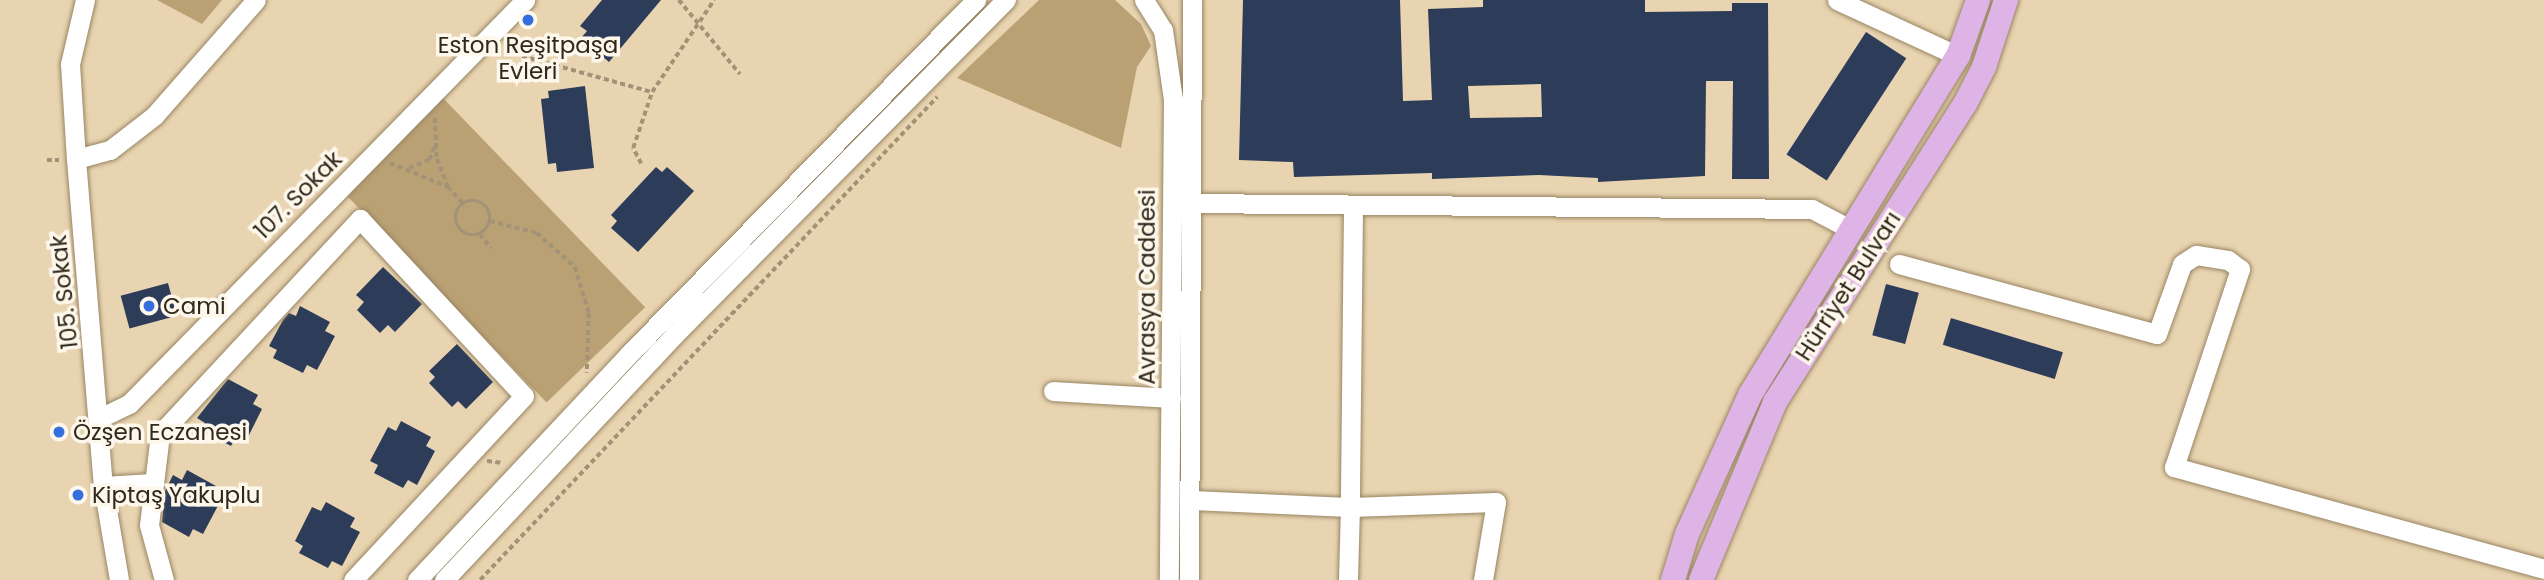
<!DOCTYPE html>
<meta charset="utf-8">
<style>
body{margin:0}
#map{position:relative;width:2544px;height:580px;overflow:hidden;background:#e9d4b1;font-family:Poppins,sans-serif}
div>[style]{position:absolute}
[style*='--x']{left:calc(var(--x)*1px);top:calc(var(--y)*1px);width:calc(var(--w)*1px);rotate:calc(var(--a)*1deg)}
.green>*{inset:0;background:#baa174;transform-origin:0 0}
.building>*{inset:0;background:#2d3c58;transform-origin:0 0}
.path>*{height:3.5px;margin-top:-1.75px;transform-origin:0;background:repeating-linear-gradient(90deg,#a29278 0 5px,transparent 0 8.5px)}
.path>.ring{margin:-1.75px;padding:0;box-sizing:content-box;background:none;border:3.5px solid #a29278;border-radius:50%}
.roads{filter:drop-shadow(0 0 2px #988563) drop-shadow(0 0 2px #988563)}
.minor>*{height:19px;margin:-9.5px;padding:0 9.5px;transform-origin:9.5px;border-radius:9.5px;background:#fff}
.major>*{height:24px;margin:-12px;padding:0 12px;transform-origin:12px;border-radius:12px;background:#deb3e5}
.dots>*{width:19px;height:19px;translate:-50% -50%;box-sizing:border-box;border:4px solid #fdf7ec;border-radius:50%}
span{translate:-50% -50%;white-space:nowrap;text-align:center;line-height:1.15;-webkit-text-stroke:7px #fdf7ec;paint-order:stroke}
.poi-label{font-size:23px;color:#30281b}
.left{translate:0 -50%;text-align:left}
.street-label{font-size:23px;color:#30281b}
</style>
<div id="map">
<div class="green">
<i style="clip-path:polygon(157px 0,222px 0,202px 24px)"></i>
<i style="clip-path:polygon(1039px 0,1115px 0,1141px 24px,1151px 46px,1137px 67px,1121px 148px,957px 78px)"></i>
<i style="left:443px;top:98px;width:291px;height:137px;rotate:46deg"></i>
</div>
<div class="building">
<i style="clip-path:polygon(602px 0,661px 0,609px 62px,581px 38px,587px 31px,580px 26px)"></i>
<i style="clip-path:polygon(evenodd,1243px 0,1400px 0,1403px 101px,1432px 100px,1428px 9px,1483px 7px,1483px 0,1645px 0,1645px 12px,1732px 11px,1732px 3px,1768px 3px,1769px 179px,1732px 179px,1733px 81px,1706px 81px,1705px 176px,1598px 182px,1598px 178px,1539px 175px,1432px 179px,1432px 173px,1294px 177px,1293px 162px,1239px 160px,1243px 0,1541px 84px,1542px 117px,1470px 118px,1468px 86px,1541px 84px)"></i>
<i style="left:1866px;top:32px;width:48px;height:146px;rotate:33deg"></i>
<i style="clip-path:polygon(585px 86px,594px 168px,557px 172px,556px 163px,548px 164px,541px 99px,549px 98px,548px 91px)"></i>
<i style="clip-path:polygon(656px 167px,662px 172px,667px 167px,694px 191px,638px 252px,611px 228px,617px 221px,611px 215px)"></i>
<i style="clip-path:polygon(383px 267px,422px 304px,395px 332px,388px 325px,380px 333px,357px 310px,364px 302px,356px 295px)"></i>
<i style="left:168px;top:283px;width:34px;height:49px;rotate:75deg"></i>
<i style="left:1886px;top:284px;width:34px;height:53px;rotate:15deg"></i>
<i style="clip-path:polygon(300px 306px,330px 322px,325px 331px,335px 336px,317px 370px,307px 365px,303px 373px,273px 358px,277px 350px,269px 346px,283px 320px,289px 313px,296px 316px)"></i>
<i style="left:1951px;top:318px;width:117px;height:28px;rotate:17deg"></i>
<i style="clip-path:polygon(457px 344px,493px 382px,466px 409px,458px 401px,452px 407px,429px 383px,435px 377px,429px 371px)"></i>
<i style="clip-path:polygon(228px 379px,258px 395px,253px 404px,262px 409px,245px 443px,235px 438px,231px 446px,201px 430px,205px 423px,197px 418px)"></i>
<i style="clip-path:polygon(401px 421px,431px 437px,426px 446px,435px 451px,417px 485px,408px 480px,403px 488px,374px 473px,378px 465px,370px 461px,388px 427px,396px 431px)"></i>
<i style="clip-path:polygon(187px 470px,216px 486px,211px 495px,221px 500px,203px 534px,193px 529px,189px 537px,162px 522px,165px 491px,173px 475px,182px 480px)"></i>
<i style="clip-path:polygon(326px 502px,355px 518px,350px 527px,360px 532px,342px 566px,332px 561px,328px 568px,299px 553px,303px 546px,295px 541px,312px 507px,321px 511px)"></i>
</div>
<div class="path">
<i style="--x:679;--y:0;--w:96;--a:50.5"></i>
<i style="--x:522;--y:56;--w:135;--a:15.5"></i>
<i style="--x:435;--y:118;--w:41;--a:87.2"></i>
<i style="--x:437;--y:159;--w:29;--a:68"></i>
<i style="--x:47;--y:160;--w:12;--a:0"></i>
<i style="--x:390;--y:163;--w:63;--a:22.5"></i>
<i style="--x:448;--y:187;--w:23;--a:47"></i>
<i style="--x:641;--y:164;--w:18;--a:-117"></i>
<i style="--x:633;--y:148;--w:59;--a:-71.3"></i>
<i style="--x:652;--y:92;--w:111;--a:-56"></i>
<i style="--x:409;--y:168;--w:22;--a:-22"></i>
<i style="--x:429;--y:160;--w:15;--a:-67"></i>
<i class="ring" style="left:456px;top:201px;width:30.5px;height:30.5px"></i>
<i style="--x:490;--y:221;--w:49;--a:14.3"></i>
<i style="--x:537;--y:233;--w:51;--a:41.8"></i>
<i style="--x:575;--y:267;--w:48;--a:73.1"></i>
<i style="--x:589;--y:313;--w:60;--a:91.9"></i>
<i style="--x:480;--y:234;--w:18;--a:52"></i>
<i style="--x:487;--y:461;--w:16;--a:7"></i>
<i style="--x:480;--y:580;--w:665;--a:-46.58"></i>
</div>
<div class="roads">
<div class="minor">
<i style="--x:85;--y:0;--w:66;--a:103.2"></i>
<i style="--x:70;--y:64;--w:95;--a:86.4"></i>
<i style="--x:76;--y:159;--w:328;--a:85.3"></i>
<i style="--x:103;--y:486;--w:95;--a:80.3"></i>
<i style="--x:1144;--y:0;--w:36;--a:58"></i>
<i style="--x:1163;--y:30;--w:70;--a:81.8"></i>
<i style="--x:1173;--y:99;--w:481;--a:90.5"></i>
<i style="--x:1837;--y:0;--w:133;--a:24.8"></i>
<i style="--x:76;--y:159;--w:35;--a:-15"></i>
<i style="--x:110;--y:150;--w:56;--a:-37.7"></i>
<i style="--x:154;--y:116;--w:154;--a:-48.7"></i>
<i style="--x:1191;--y:203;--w:621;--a:0.55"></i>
<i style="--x:1812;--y:209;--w:45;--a:27.7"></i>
<i style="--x:1353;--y:206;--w:301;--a:90.6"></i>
<i style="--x:1350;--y:507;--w:146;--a:-2"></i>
<i style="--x:1496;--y:502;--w:79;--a:99.5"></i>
<i style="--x:1899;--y:264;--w:267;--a:15.2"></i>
<i style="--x:2157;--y:334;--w:74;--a:-70.3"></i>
<i style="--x:2182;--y:264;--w:17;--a:-33"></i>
<i style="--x:2196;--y:255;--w:32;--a:9"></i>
<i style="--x:2228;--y:260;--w:15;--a:37"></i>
<i style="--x:2240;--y:269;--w:209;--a:108.4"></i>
<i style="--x:2174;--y:467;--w:384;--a:15.4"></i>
<i style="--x:1053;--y:391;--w:118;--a:3.4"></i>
<i style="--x:102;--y:417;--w:30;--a:-26"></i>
<i style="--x:129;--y:404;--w:566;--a:-45.57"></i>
<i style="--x:103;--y:486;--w:49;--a:-3.5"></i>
<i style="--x:1190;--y:500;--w:160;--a:2.5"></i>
<i style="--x:1350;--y:507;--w:73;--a:91.6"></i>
<i style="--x:164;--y:580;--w:57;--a:-105.3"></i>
<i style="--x:149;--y:525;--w:92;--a:-83.1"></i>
<i style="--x:160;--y:434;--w:294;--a:-47.1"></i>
<i style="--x:360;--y:219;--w:241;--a:47.2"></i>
<i style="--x:524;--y:396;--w:251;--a:132.9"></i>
<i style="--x:417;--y:580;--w:310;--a:-46.8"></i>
<i style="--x:629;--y:354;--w:496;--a:-45.6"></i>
<i style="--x:444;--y:580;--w:336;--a:-46.8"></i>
<i style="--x:674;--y:335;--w:472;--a:-45.3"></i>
<i style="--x:1189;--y:580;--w:580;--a:-89.7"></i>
</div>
<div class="major">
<i style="--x:1673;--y:580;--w:48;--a:-73.1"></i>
<i style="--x:1687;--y:534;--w:153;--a:-65.6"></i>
<i style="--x:1750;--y:395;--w:398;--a:-58.5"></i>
<i style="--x:1958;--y:56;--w:59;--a:-70.3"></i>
<i style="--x:1701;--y:580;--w:193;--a:-67.4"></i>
<i style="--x:1775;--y:402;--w:353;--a:-57.5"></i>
<i style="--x:1965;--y:104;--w:42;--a:-62.8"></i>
<i style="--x:1984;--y:67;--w:71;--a:-71.8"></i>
</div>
</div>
<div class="dots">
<i style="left:528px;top:20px;background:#346fdd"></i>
<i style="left:149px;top:306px;background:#346fdd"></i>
<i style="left:59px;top:432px;background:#346fdd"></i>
<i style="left:78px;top:495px;background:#346fdd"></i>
</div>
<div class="poi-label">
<span style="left:528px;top:58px">Eston Reşitpaşa<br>Evleri</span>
<span class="left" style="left:163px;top:306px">Cami</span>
<span class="left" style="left:73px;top:432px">Özşen Eczanesi</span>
<span class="left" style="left:92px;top:495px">Kiptaş Yakuplu</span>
</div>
<div class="street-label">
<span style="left:298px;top:195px;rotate:-45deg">107. Sokak</span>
<span style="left:1848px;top:286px;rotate:-57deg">Hürriyet Bulvarı</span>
<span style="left:1147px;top:287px;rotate:-90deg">Avrasya Caddesi</span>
<span style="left:64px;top:292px;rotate:-96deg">105. Sokak</span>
</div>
</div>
